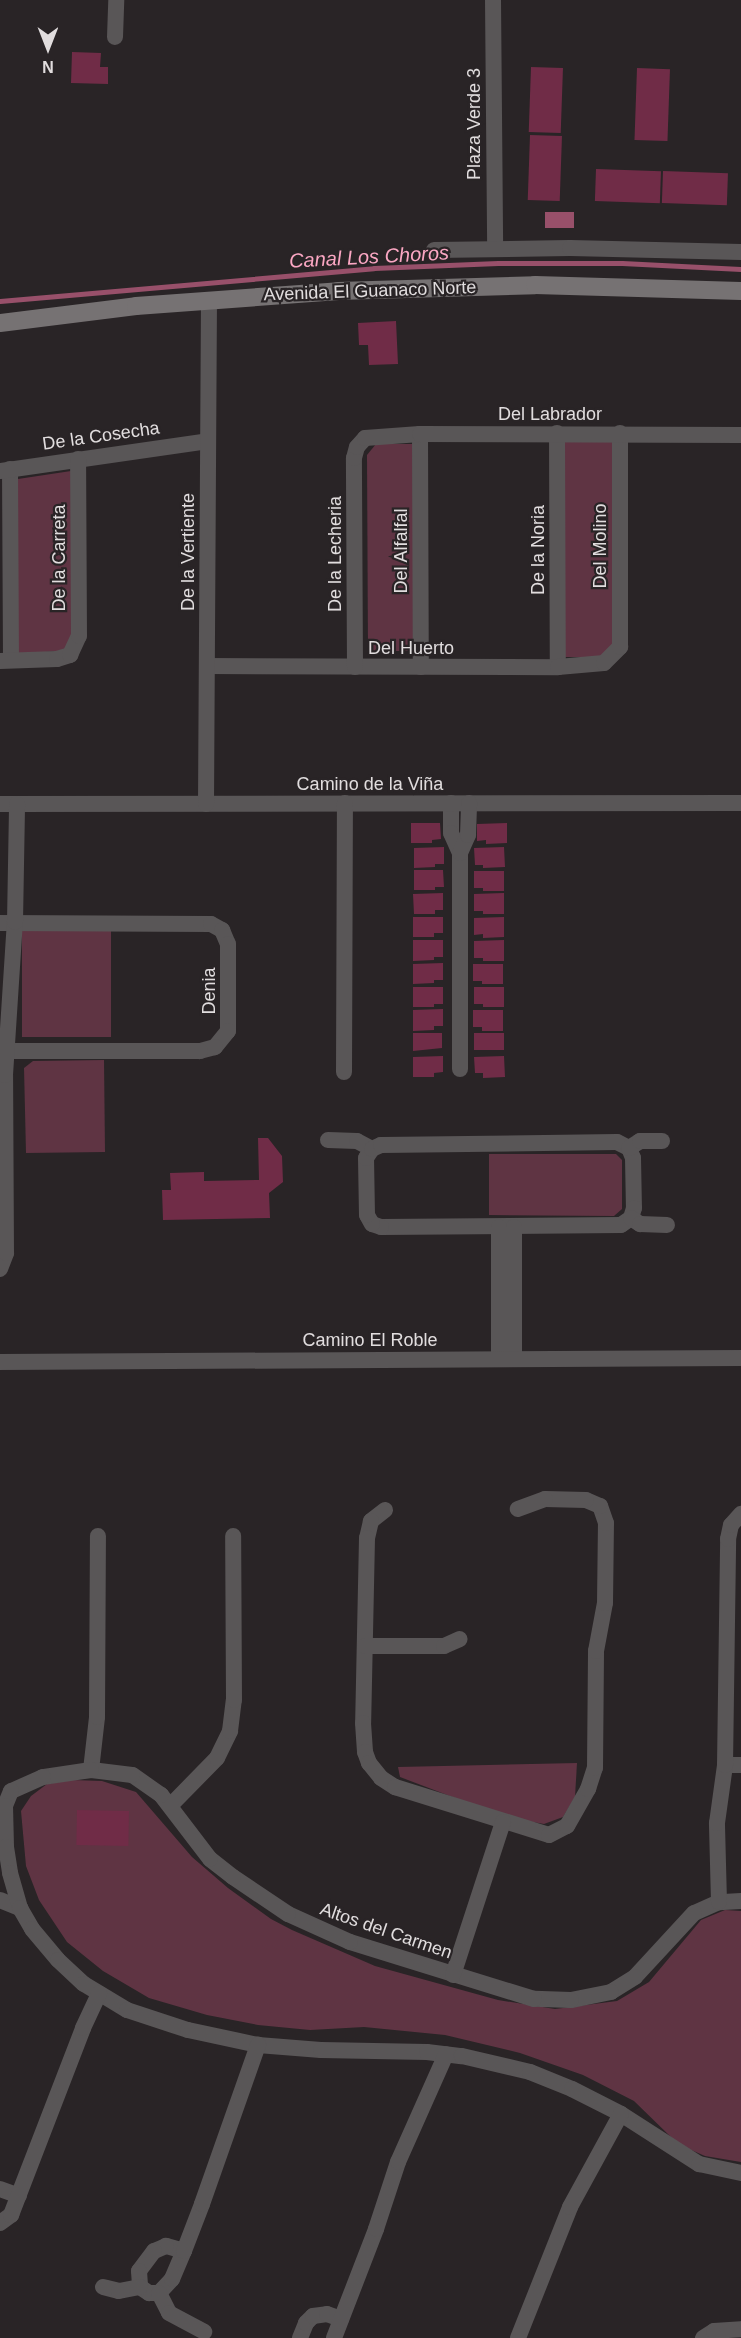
<!DOCTYPE html>
<meta charset="utf-8">
<style>
body{margin:0}
#map{position:relative;width:741px;height:2338px;overflow:hidden;background:#292426;font-family:Helvetica,sans-serif}
div>[style]{position:absolute}
[style*='--x']{left:calc(var(--x)*1px);top:calc(var(--y)*1px);width:calc(var(--w)*1px);rotate:calc(var(--a)*1deg)}
.green>*{inset:0;background:#5f3443;transform-origin:0 0}
.water>*{inset:0;background:#98506a;transform-origin:0 0}
.stream>*{height:5px;margin:-2.5px;padding:0 2.5px;transform-origin:2.5px;border-radius:2.5px;background:#98506a}
.building>*{inset:0;background:#702c47;transform-origin:0 0}
.street>*{height:16px;margin:-8px;padding:0 8px;transform-origin:8px;border-radius:8px;background:#595657}
.secondary>*{height:18px;margin:-9px;padding:0 9px;transform-origin:9px;border-radius:9px;background:#767273}
span{translate:-50% -50%;white-space:nowrap;text-align:center;line-height:1.15;-webkit-text-stroke:4.5px #292426;paint-order:stroke}
.street-label{font-size:18px;color:#e1ddde}
.water-label{font-size:20px;color:#fba7c3;font-style:italic}
.north{position:absolute;left:18px;top:18px;width:60px;height:60px;-webkit-text-stroke:4px #292426;paint-order:stroke;rotate:180deg;font-size:16px;font-weight:700;line-height:24px;text-align:center;color:#e1ddde}
.north::after{content:'';display:block;margin:auto;width:21px;height:27px;background:#e1ddde;clip-path:polygon(50% 0,100% 100%,50% 72%,0 100%)}
</style>
<div id="map">
<div class="green">
<i style="clip-path:polygon(564px 441px,612px 441px,613px 646px,604px 657px,565px 657px)"></i>
<i style="clip-path:polygon(376px 444px,413px 444px,415px 651px,368px 651px,367px 455px)"></i>
<i style="clip-path:polygon(71px 471px,73px 636px,67px 648px,59px 651px,18px 654px,18px 479px)"></i>
<i style="left:22px;top:930px;width:89px;height:107px"></i>
<i style="clip-path:polygon(104px 1060px,105px 1152px,26px 1153px,24px 1068px,33px 1061px)"></i>
<i style="clip-path:polygon(489px 1154px,616px 1154px,622px 1160px,622px 1209px,614px 1216px,489px 1215px)"></i>
<i style="clip-path:polygon(577px 1763px,575px 1797px,563px 1817px,544px 1824px,505px 1817px,400px 1777px,398px 1767px)"></i>
<i style="clip-path:polygon(72px 1780px,102px 1781px,136px 1792px,192px 1857px,228px 1888px,271px 1919px,292px 1930px,375px 1966px,498px 2000px,555px 2009px,617px 2001px,649px 1982px,701px 1920px,725px 1910px,741px 1911px,741px 2162px,705px 2156px,689px 2149px,673px 2139px,634px 2101px,583px 2075px,520px 2053px,445px 2035px,364px 2027px,310px 2030px,258px 2025px,207px 2015px,149px 1998px,103px 1971px,67px 1942px,39px 1900px,26px 1866px,21px 1811px,31px 1796px,47px 1784px)"></i>
</div>
<div class="water">
<i style="left:545px;top:212px;width:29px;height:16px"></i>
</div>
<div class="stream">
<i style="--x:0;--y:301;--w:375;--a:-5"></i>
<i style="--x:374;--y:268;--w:124;--a:-2.3"></i>
<i style="--x:498;--y:263;--w:124;--a:0"></i>
<i style="--x:622;--y:263;--w:119;--a:2.9"></i>
</div>
<div class="building">
<i style="clip-path:polygon(72px 52px,101px 53px,100px 67px,108px 67px,108px 84px,71px 83px)"></i>
<i style="left:531px;top:67px;width:32px;height:65px;rotate:2deg"></i>
<i style="left:637px;top:68px;width:33px;height:72px;rotate:2deg"></i>
<i style="left:530px;top:135px;width:32px;height:65px;rotate:2deg"></i>
<i style="left:596px;top:169px;width:65px;height:32px;rotate:2deg"></i>
<i style="left:663px;top:171px;width:65px;height:32px;rotate:2deg"></i>
<i style="clip-path:polygon(396px 321px,398px 364px,369px 365px,368px 345px,359px 345px,358px 323px)"></i>
<i style="clip-path:polygon(411px 823px,440px 823px,441px 839px,432px 840px,432px 843px,411px 843px)"></i>
<i style="clip-path:polygon(507px 823px,507px 843px,486px 844px,486px 840px,477px 841px,477px 824px)"></i>
<i style="clip-path:polygon(444px 847px,444px 864px,435px 864px,435px 867px,414px 868px,414px 848px)"></i>
<i style="clip-path:polygon(504px 847px,505px 867px,483px 868px,483px 865px,475px 865px,474px 848px)"></i>
<i style="clip-path:polygon(414px 870px,443px 870px,444px 887px,435px 887px,435px 890px,414px 890px)"></i>
<i style="clip-path:polygon(474px 871px,504px 871px,504px 891px,483px 891px,483px 888px,474px 888px)"></i>
<i style="clip-path:polygon(443px 893px,443px 910px,435px 910px,435px 914px,414px 914px,413px 894px)"></i>
<i style="clip-path:polygon(504px 893px,504px 914px,483px 914px,483px 911px,474px 911px,474px 894px)"></i>
<i style="clip-path:polygon(413px 917px,443px 917px,443px 933px,434px 933px,434px 937px,413px 937px)"></i>
<i style="clip-path:polygon(504px 917px,504px 937px,483px 938px,483px 934px,474px 935px,474px 918px)"></i>
<i style="clip-path:polygon(413px 940px,443px 940px,443px 957px,434px 957px,434px 960px,413px 961px)"></i>
<i style="clip-path:polygon(504px 940px,504px 961px,483px 961px,483px 958px,474px 958px,474px 941px)"></i>
<i style="clip-path:polygon(443px 963px,443px 980px,434px 980px,434px 983px,413px 984px,413px 964px)"></i>
<i style="clip-path:polygon(473px 964px,503px 964px,503px 984px,482px 984px,482px 981px,473px 981px)"></i>
<i style="clip-path:polygon(413px 987px,443px 987px,443px 1004px,434px 1004px,434px 1007px,413px 1007px)"></i>
<i style="clip-path:polygon(474px 987px,504px 987px,504px 1007px,483px 1007px,483px 1004px,474px 1004px)"></i>
<i style="clip-path:polygon(443px 1009px,443px 1026px,434px 1026px,434px 1030px,413px 1031px,413px 1010px)"></i>
<i style="clip-path:polygon(473px 1010px,503px 1010px,503px 1031px,482px 1031px,482px 1027px,473px 1027px)"></i>
<i style="clip-path:polygon(413px 1033px,442px 1033px,442px 1048px,413px 1051px)"></i>
<i style="left:504px;top:1033px;width:17px;height:30px;rotate:90deg"></i>
<i style="clip-path:polygon(443px 1056px,443px 1072px,434px 1073px,434px 1077px,413px 1077px,413px 1057px)"></i>
<i style="clip-path:polygon(504px 1056px,505px 1077px,483px 1078px,483px 1073px,475px 1073px,474px 1057px)"></i>
<i style="clip-path:polygon(258px 1138px,268px 1138px,282px 1156px,283px 1182px,269px 1193px,270px 1218px,163px 1220px,162px 1190px,171px 1190px,170px 1173px,204px 1172px,204px 1181px,259px 1180px)"></i>
<i style="left:77px;top:1810px;width:52px;height:35px;rotate:1deg"></i>
</div>
<div class="street">
<i style="--x:493;--y:0;--w:248;--a:89.5"></i>
<i style="--x:115;--y:37;--w:37;--a:-88"></i>
<i style="--x:434;--y:250;--w:136;--a:-0.8"></i>
<i style="--x:570;--y:248;--w:171;--a:1.3"></i>
<i style="--x:557;--y:433;--w:234;--a:89.8"></i>
<i style="--x:420;--y:434;--w:233;--a:89.8"></i>
<i style="--x:10;--y:469;--w:191;--a:89.7"></i>
<i style="--x:0;--y:471;--w:210;--a:-8.2"></i>
<i style="--x:0;--y:661;--w:57;--a:-2"></i>
<i style="--x:57;--y:659;--w:14;--a:-17"></i>
<i style="--x:70;--y:655;--w:21;--a:-65"></i>
<i style="--x:79;--y:636;--w:177;--a:-90.3"></i>
<i style="--x:207;--y:666;--w:351;--a:0.2"></i>
<i style="--x:558;--y:667;--w:46;--a:-5"></i>
<i style="--x:604;--y:663;--w:23;--a:-45"></i>
<i style="--x:620;--y:647;--w:214;--a:-90"></i>
<i style="--x:355;--y:667;--w:209;--a:-90.3"></i>
<i style="--x:354;--y:458;--w:11;--a:-75"></i>
<i style="--x:357;--y:447;--w:12;--a:-48"></i>
<i style="--x:365;--y:438;--w:55;--a:-4.2"></i>
<i style="--x:420;--y:434;--w:321;--a:0.2"></i>
<i style="--x:451;--y:803;--w:30;--a:90"></i>
<i style="--x:451;--y:833;--w:22;--a:66"></i>
<i style="--x:0;--y:804;--w:741;--a:-0.08"></i>
<i style="--x:206;--y:804;--w:504;--a:-89.66"></i>
<i style="--x:0;--y:923;--w:211;--a:0.3"></i>
<i style="--x:211;--y:924;--w:13;--a:29"></i>
<i style="--x:222;--y:930;--w:15;--a:67"></i>
<i style="--x:228;--y:944;--w:87;--a:90"></i>
<i style="--x:228;--y:1031;--w:21;--a:129"></i>
<i style="--x:215;--y:1047;--w:16;--a:165"></i>
<i style="--x:200;--y:1051;--w:194;--a:180"></i>
<i style="--x:460;--y:1069;--w:216;--a:-90"></i>
<i style="--x:460;--y:853;--w:20;--a:-66"></i>
<i style="--x:468;--y:835;--w:32;--a:-88"></i>
<i style="--x:344;--y:1072;--w:269;--a:-89.8"></i>
<i style="--x:328;--y:1140;--w:29;--a:2"></i>
<i style="--x:357;--y:1141;--w:17;--a:28"></i>
<i style="--x:617;--y:1142;--w:13;--a:27"></i>
<i style="--x:629;--y:1148;--w:11;--a:68"></i>
<i style="--x:633;--y:1158;--w:50;--a:88.9"></i>
<i style="--x:634;--y:1208;--w:10;--a:107"></i>
<i style="--x:631;--y:1218;--w:12;--a:145"></i>
<i style="--x:621;--y:1225;--w:240;--a:179.5"></i>
<i style="--x:381;--y:1227;--w:9;--a:-162"></i>
<i style="--x:372;--y:1224;--w:10;--a:-119"></i>
<i style="--x:367;--y:1215;--w:57;--a:-91"></i>
<i style="--x:366;--y:1158;--w:11;--a:-56"></i>
<i style="--x:372;--y:1149;--w:10;--a:-24"></i>
<i style="--x:381;--y:1145;--w:236;--a:-0.7"></i>
<i style="--x:629;--y:1148;--w:13;--a:-32"></i>
<i style="--x:640;--y:1141;--w:22;--a:0"></i>
<i style="--x:631;--y:1218;--w:11;--a:34"></i>
<i style="--x:640;--y:1224;--w:27;--a:2"></i>
<i style="--x:499;--y:1227;--w:132;--a:90"></i>
<i style="--x:514;--y:1227;--w:132;--a:90"></i>
<i style="--x:0;--y:1269;--w:17;--a:-69"></i>
<i style="--x:6;--y:1253;--w:178;--a:-90.3"></i>
<i style="--x:5;--y:1075;--w:153;--a:-86.3"></i>
<i style="--x:15;--y:922;--w:118;--a:-89"></i>
<i style="--x:0;--y:1362;--w:741;--a:-0.31"></i>
<i style="--x:385;--y:1510;--w:18;--a:142"></i>
<i style="--x:371;--y:1521;--w:17;--a:103"></i>
<i style="--x:367;--y:1538;--w:185;--a:91.2"></i>
<i style="--x:363;--y:1723;--w:29;--a:86"></i>
<i style="--x:365;--y:1752;--w:12;--a:70"></i>
<i style="--x:369;--y:1763;--w:19;--a:51"></i>
<i style="--x:381;--y:1778;--w:17;--a:33"></i>
<i style="--x:395;--y:1787;--w:161;--a:17.3"></i>
<i style="--x:549;--y:1835;--w:20;--a:-27"></i>
<i style="--x:567;--y:1826;--w:43;--a:-60.4"></i>
<i style="--x:588;--y:1789;--w:22;--a:-72"></i>
<i style="--x:595;--y:1768;--w:117;--a:-89.5"></i>
<i style="--x:596;--y:1651;--w:49;--a:-79.4"></i>
<i style="--x:605;--y:1603;--w:80;--a:-89.3"></i>
<i style="--x:606;--y:1523;--w:18;--a:-109"></i>
<i style="--x:600;--y:1506;--w:15;--a:-157"></i>
<i style="--x:586;--y:1500;--w:41;--a:-178.6"></i>
<i style="--x:545;--y:1499;--w:29;--a:160"></i>
<i style="--x:365;--y:1646;--w:79;--a:0"></i>
<i style="--x:444;--y:1646;--w:17;--a:-24"></i>
<i style="--x:725;--y:1765;--w:16;--a:0"></i>
<i style="--x:91;--y:1770;--w:53;--a:-83.5"></i>
<i style="--x:97;--y:1717;--w:181;--a:-89.7"></i>
<i style="--x:170;--y:1806;--w:67;--a:-45.6"></i>
<i style="--x:217;--y:1758;--w:30;--a:-64"></i>
<i style="--x:230;--y:1731;--w:31;--a:-83"></i>
<i style="--x:234;--y:1700;--w:164;--a:-90.3"></i>
<i style="--x:0;--y:1900;--w:22;--a:22"></i>
<i style="--x:741;--y:1901;--w:22;--a:177"></i>
<i style="--x:719;--y:1902;--w:27;--a:156"></i>
<i style="--x:694;--y:1913;--w:87;--a:132.7"></i>
<i style="--x:635;--y:1977;--w:28;--a:148"></i>
<i style="--x:611;--y:1992;--w:41;--a:168.7"></i>
<i style="--x:571;--y:2000;--w:37;--a:-178"></i>
<i style="--x:534;--y:1999;--w:193;--a:-162.8"></i>
<i style="--x:350;--y:1942;--w:68;--a:-155.7"></i>
<i style="--x:288;--y:1914;--w:66;--a:-146.1"></i>
<i style="--x:233;--y:1877;--w:29;--a:-142"></i>
<i style="--x:210;--y:1859;--w:81;--a:-127.4"></i>
<i style="--x:161;--y:1795;--w:35;--a:-145"></i>
<i style="--x:132;--y:1775;--w:41;--a:-173"></i>
<i style="--x:91;--y:1770;--w:49;--a:171.7"></i>
<i style="--x:43;--y:1777;--w:35;--a:156"></i>
<i style="--x:11;--y:1791;--w:16;--a:112"></i>
<i style="--x:5;--y:1806;--w:41;--a:88.6"></i>
<i style="--x:6;--y:1847;--w:26;--a:81"></i>
<i style="--x:10;--y:1873;--w:36;--a:74"></i>
<i style="--x:20;--y:1908;--w:24;--a:60"></i>
<i style="--x:32;--y:1929;--w:40;--a:50"></i>
<i style="--x:58;--y:1960;--w:35;--a:43"></i>
<i style="--x:84;--y:1984;--w:50;--a:31.2"></i>
<i style="--x:127;--y:2010;--w:64;--a:18.2"></i>
<i style="--x:188;--y:2030;--w:72;--a:12.1"></i>
<i style="--x:258;--y:2045;--w:63;--a:4.5"></i>
<i style="--x:321;--y:2050;--w:106;--a:1.1"></i>
<i style="--x:427;--y:2052;--w:35;--a:7"></i>
<i style="--x:462;--y:2056;--w:70;--a:13.2"></i>
<i style="--x:530;--y:2072;--w:45;--a:22"></i>
<i style="--x:572;--y:2089;--w:55;--a:27"></i>
<i style="--x:621;--y:2114;--w:93;--a:32.7"></i>
<i style="--x:699;--y:2164;--w:43;--a:12.1"></i>
<i style="--x:719;--y:1902;--w:79;--a:-91.5"></i>
<i style="--x:717;--y:1823;--w:59;--a:-82.1"></i>
<i style="--x:725;--y:1765;--w:226;--a:-89.2"></i>
<i style="--x:728;--y:1539;--w:14;--a:-78"></i>
<i style="--x:731;--y:1525;--w:15;--a:-48"></i>
<i style="--x:453;--y:1975;--w:161;--a:-71.9"></i>
<i style="--x:0;--y:2189;--w:20;--a:20"></i>
<i style="--x:0;--y:2223;--w:14;--a:-36"></i>
<i style="--x:11;--y:2215;--w:200;--a:-68.9"></i>
<i style="--x:83;--y:2028;--w:38;--a:-65"></i>
<i style="--x:184;--y:2251;--w:19;--a:-164"></i>
<i style="--x:166;--y:2246;--w:13;--a:157"></i>
<i style="--x:154;--y:2251;--w:25;--a:127"></i>
<i style="--x:139;--y:2271;--w:16;--a:86"></i>
<i style="--x:140;--y:2287;--w:11;--a:34"></i>
<i style="--x:149;--y:2293;--w:10;--a:0"></i>
<i style="--x:159;--y:2293;--w:19;--a:-47"></i>
<i style="--x:172;--y:2279;--w:30;--a:-67"></i>
<i style="--x:184;--y:2251;--w:50;--a:-69"></i>
<i style="--x:202;--y:2204;--w:169;--a:-70.6"></i>
<i style="--x:103;--y:2287;--w:16;--a:14"></i>
<i style="--x:119;--y:2291;--w:21;--a:-11"></i>
<i style="--x:159;--y:2293;--w:22;--a:63"></i>
<i style="--x:169;--y:2313;--w:40;--a:28"></i>
<i style="--x:300;--y:2338;--w:16;--a:-68"></i>
<i style="--x:306;--y:2323;--w:10;--a:-45"></i>
<i style="--x:313;--y:2316;--w:14;--a:-8"></i>
<i style="--x:327;--y:2314;--w:15;--a:20"></i>
<i style="--x:334;--y:2338;--w:117;--a:-68.9"></i>
<i style="--x:376;--y:2229;--w:71;--a:-71.8"></i>
<i style="--x:398;--y:2162;--w:118;--a:-66"></i>
<i style="--x:518;--y:2338;--w:141;--a:-68.3"></i>
<i style="--x:570;--y:2207;--w:106;--a:-61.3"></i>
<i style="--x:703;--y:2338;--w:13;--a:-32"></i>
<i style="--x:714;--y:2331;--w:27;--a:-4"></i>
</div>
<div class="secondary">
<i style="--x:0;--y:323;--w:137;--a:-7.1"></i>
<i style="--x:136;--y:306;--w:203;--a:-4.2"></i>
<i style="--x:338;--y:291;--w:197;--a:-1.7"></i>
<i style="--x:535;--y:285;--w:206;--a:1.7"></i>
</div>
<div class="street-label">
<span style="left:474px;top:124px;rotate:-90deg">Plaza Verde 3</span>
<span style="left:370px;top:291px;rotate:-2deg">Avenida El Guanaco Norte</span>
<span style="left:550px;top:414px">Del Labrador</span>
<span style="left:101px;top:436px;rotate:-8deg">De la Cosecha</span>
<span style="left:600px;top:546px;rotate:-90deg">Del Molino</span>
<span style="left:538px;top:550px;rotate:-90deg">De la Noria</span>
<span style="left:401px;top:551px;rotate:-90deg">Del Alfalfal</span>
<span style="left:188px;top:552px;rotate:-90deg">De la Vertiente</span>
<span style="left:335px;top:554px;rotate:-90deg">De la Lecheria</span>
<span style="left:59px;top:558px;rotate:-90deg">De la Carreta</span>
<span style="left:411px;top:648px">Del Huerto</span>
<span style="left:370px;top:784px">Camino de la Viña</span>
<span style="left:209px;top:991px;rotate:-90deg">Denia</span>
<span style="left:370px;top:1340px">Camino El Roble</span>
<span style="left:386px;top:1931px;rotate:19deg">Altos del Carmen</span>
</div>
<div class="water-label">
<span style="left:369px;top:257px;rotate:-3deg">Canal Los Choros</span>
</div>
<div class="north">N</div>
</div>
